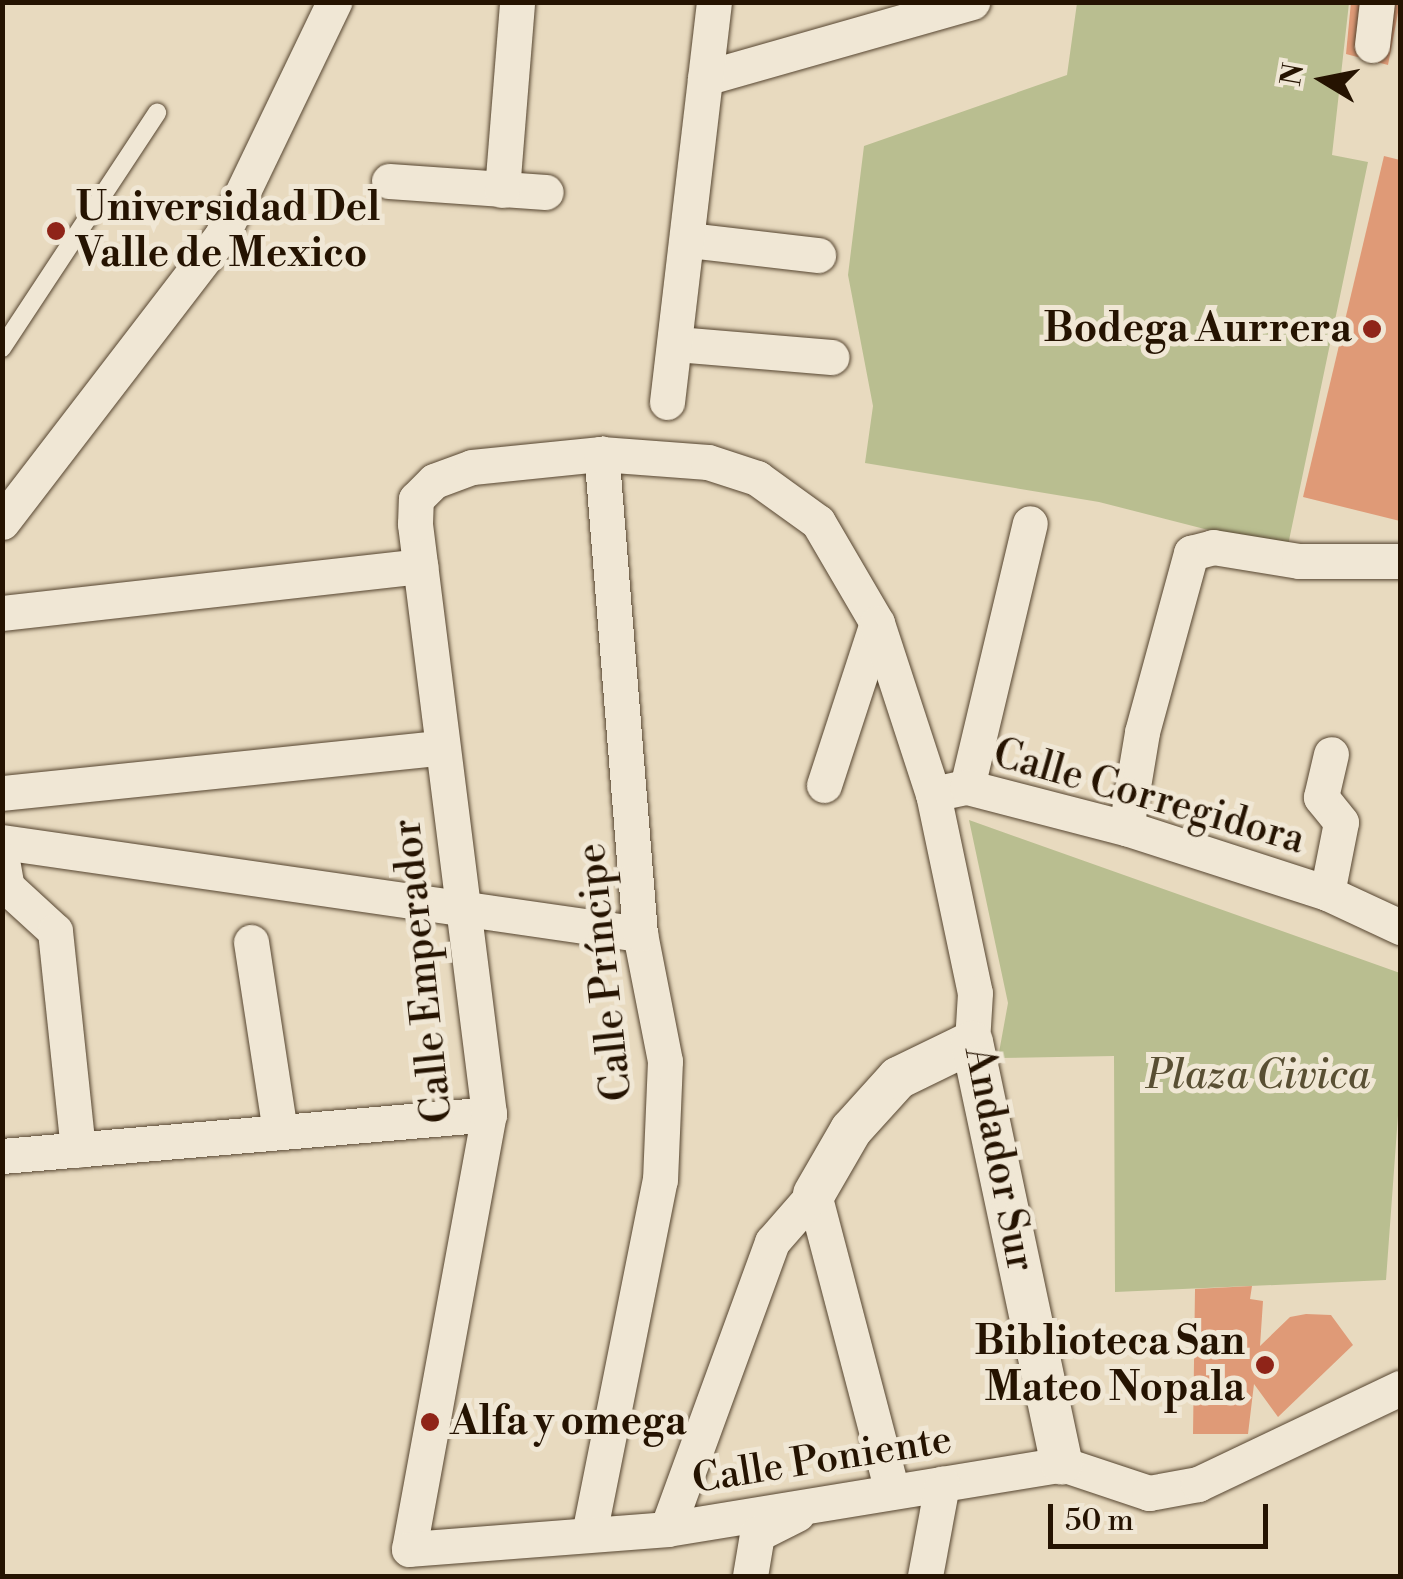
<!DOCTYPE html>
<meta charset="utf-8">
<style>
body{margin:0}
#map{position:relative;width:1403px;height:1579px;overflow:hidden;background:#e8dabf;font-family:"Libre Bodoni",serif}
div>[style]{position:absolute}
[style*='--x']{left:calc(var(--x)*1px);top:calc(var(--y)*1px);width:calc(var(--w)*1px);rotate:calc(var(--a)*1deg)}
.green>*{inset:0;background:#b9be90}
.building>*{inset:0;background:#df9a77}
.roads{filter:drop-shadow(0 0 2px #564530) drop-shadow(0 0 2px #564530)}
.service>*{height:18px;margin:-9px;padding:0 9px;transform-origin:9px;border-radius:9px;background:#f0e7d5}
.minor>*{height:35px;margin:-17.5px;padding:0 17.5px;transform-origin:17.5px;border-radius:17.5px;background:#f0e7d5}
.tertiary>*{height:42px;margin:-21px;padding:0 21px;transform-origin:21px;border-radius:21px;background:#f0e7d5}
.dots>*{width:28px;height:28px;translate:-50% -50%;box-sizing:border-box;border:5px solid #f0e7d5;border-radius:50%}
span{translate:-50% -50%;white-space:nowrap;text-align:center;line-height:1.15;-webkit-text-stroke:10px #f0e7d5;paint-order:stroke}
.poi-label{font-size:40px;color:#251301;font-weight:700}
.left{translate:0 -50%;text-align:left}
.right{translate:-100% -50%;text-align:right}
.street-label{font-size:40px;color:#251301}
.park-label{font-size:40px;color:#594f33;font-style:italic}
.frame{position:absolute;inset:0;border:5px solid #251301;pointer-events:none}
.north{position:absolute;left:1273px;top:30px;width:100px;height:100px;-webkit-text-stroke:8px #f0e7d5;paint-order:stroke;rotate:280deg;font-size:28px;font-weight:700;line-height:40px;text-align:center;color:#251301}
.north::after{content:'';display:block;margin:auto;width:35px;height:45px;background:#251301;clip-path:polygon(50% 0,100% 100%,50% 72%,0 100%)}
.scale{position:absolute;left:1048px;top:1504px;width:220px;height:45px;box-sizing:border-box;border:5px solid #251301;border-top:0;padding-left:12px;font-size:30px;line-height:35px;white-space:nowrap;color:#251301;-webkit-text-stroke:8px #f0e7d5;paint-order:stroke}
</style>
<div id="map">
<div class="green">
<i style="clip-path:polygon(1077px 3px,1349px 3px,1332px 155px,1368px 162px,1287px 550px,1099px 502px,865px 463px,873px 406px,848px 275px,864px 146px,1067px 75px)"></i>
<i style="clip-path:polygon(969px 820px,1400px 973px,1400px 1088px,1386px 1280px,1115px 1292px,1114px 1056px,998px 1058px,1008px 1003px)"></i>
</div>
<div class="building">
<i style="clip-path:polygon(1351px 2px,1400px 2px,1388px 65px,1346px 54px)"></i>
<i style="clip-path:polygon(1384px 156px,1400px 160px,1400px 521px,1303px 497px)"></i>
<i style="clip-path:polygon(1252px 1286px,1250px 1299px,1263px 1301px,1260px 1346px,1290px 1317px,1306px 1314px,1331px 1315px,1353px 1345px,1278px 1417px,1254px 1384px,1248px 1434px,1193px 1434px,1195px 1289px)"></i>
</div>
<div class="roads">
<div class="service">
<i style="--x:2;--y:348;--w:282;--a:-56.6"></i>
</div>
<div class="minor">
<i style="--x:1372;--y:45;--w:43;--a:-83.4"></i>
<i style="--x:705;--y:78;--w:278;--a:-15.9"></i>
<i style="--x:389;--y:181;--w:157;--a:4"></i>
<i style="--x:502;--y:190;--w:189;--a:-85.4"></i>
<i style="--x:688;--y:240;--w:131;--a:6.6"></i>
<i style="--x:676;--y:344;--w:156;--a:4.8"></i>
<i style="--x:667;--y:402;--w:403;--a:-83.3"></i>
<i style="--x:2;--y:522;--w:362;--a:-52.5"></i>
<i style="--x:222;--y:235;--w:259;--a:-64.3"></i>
<i style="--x:2;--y:613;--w:421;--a:-6.4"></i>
<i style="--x:824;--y:785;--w:170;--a:-71.9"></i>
<i style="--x:967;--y:787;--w:271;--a:-76.6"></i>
<i style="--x:2;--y:793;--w:441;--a:-5.9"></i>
<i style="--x:933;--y:794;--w:35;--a:-12"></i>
<i style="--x:967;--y:787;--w:164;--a:14.5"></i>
<i style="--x:1126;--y:828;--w:211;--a:17.9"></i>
<i style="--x:1327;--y:893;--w:81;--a:25"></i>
<i style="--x:1126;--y:828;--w:97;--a:-80.5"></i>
<i style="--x:1142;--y:732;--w:186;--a:-74.7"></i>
<i style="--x:1191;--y:553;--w:23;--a:-15"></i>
<i style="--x:1213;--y:547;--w:87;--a:9.2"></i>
<i style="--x:1299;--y:561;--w:101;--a:0"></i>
<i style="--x:2;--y:842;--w:645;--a:8.21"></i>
<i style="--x:2;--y:860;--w:27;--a:80"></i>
<i style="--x:7;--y:887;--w:65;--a:42.5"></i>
<i style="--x:55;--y:931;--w:220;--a:84"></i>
<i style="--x:1327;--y:893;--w:72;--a:-78.8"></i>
<i style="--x:1341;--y:822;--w:32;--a:-129"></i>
<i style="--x:1321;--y:797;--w:44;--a:-76.9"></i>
<i style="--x:251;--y:942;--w:192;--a:81.3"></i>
<i style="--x:2;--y:1156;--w:489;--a:-4.9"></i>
<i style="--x:814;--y:1194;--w:307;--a:75.3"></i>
<i style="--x:667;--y:1529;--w:306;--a:-69.9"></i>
<i style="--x:772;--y:1242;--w:64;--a:-48.8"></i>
<i style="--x:589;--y:1534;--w:361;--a:-78.7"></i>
<i style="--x:660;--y:1180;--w:119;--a:-87.6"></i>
<i style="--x:665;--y:1061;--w:129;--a:-101.1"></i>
<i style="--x:640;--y:934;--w:482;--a:-94.6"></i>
<i style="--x:409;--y:1549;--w:442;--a:-79.6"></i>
<i style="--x:489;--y:1114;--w:595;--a:-97.15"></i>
<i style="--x:415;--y:524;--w:25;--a:-88"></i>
<i style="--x:416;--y:499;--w:25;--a:-45"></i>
<i style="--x:434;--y:481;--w:40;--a:-20.2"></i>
<i style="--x:472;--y:467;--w:130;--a:-5.8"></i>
<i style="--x:601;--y:454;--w:107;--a:4.3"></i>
<i style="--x:708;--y:462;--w:52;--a:18.1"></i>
<i style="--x:757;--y:478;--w:75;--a:35.8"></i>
<i style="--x:818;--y:522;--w:117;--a:59.7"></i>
<i style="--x:877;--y:623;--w:180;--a:71.9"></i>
<i style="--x:933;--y:794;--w:203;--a:78.1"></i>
<i style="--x:975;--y:993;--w:49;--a:93.5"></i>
<i style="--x:409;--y:1549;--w:259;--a:-4.4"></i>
<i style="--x:667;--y:1529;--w:400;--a:-9.3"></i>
<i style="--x:1062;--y:1464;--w:92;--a:18.4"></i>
<i style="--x:1149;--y:1493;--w:50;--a:-10.4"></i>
<i style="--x:1198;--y:1484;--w:224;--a:-25.4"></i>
<i style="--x:750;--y:1576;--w:43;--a:-80.5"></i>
<i style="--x:757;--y:1534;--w:45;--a:-26.6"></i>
<i style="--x:925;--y:1576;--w:94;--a:-79.5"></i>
</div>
<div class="tertiary">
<i style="--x:814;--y:1194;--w:74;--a:-60"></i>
<i style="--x:851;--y:1130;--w:70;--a:-47.9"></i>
<i style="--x:898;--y:1078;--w:82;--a:-25.9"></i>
<i style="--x:972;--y:1042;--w:431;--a:78"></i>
</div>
</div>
<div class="dots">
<i style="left:56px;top:231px;background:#8f2418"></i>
<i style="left:1372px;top:329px;background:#8f2418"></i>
<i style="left:1265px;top:1365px;background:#8f2418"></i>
<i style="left:430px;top:1422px;background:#8f2418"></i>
</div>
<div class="poi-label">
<span class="left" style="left:76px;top:231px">Universidad Del<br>Valle de Mexico</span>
<span class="right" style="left:1352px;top:329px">Bodega Aurrera</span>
<span class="right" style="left:1245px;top:1365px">Biblioteca San<br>Mateo Nopala</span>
<span class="left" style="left:450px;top:1422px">Alfa y omega</span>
</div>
<div class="street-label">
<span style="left:1149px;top:797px;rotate:16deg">Calle Corregidora</span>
<span style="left:423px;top:971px;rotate:-96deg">Calle Emperador</span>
<span style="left:605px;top:972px;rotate:-96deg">Calle Príncipe</span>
<span style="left:999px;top:1159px;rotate:79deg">Andador Sur</span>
<span style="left:822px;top:1460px;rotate:-9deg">Calle Poniente</span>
</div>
<div class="park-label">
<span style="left:1258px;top:1076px">Plaza Civica</span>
</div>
<div class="frame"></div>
<div class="north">N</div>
<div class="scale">50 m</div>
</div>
